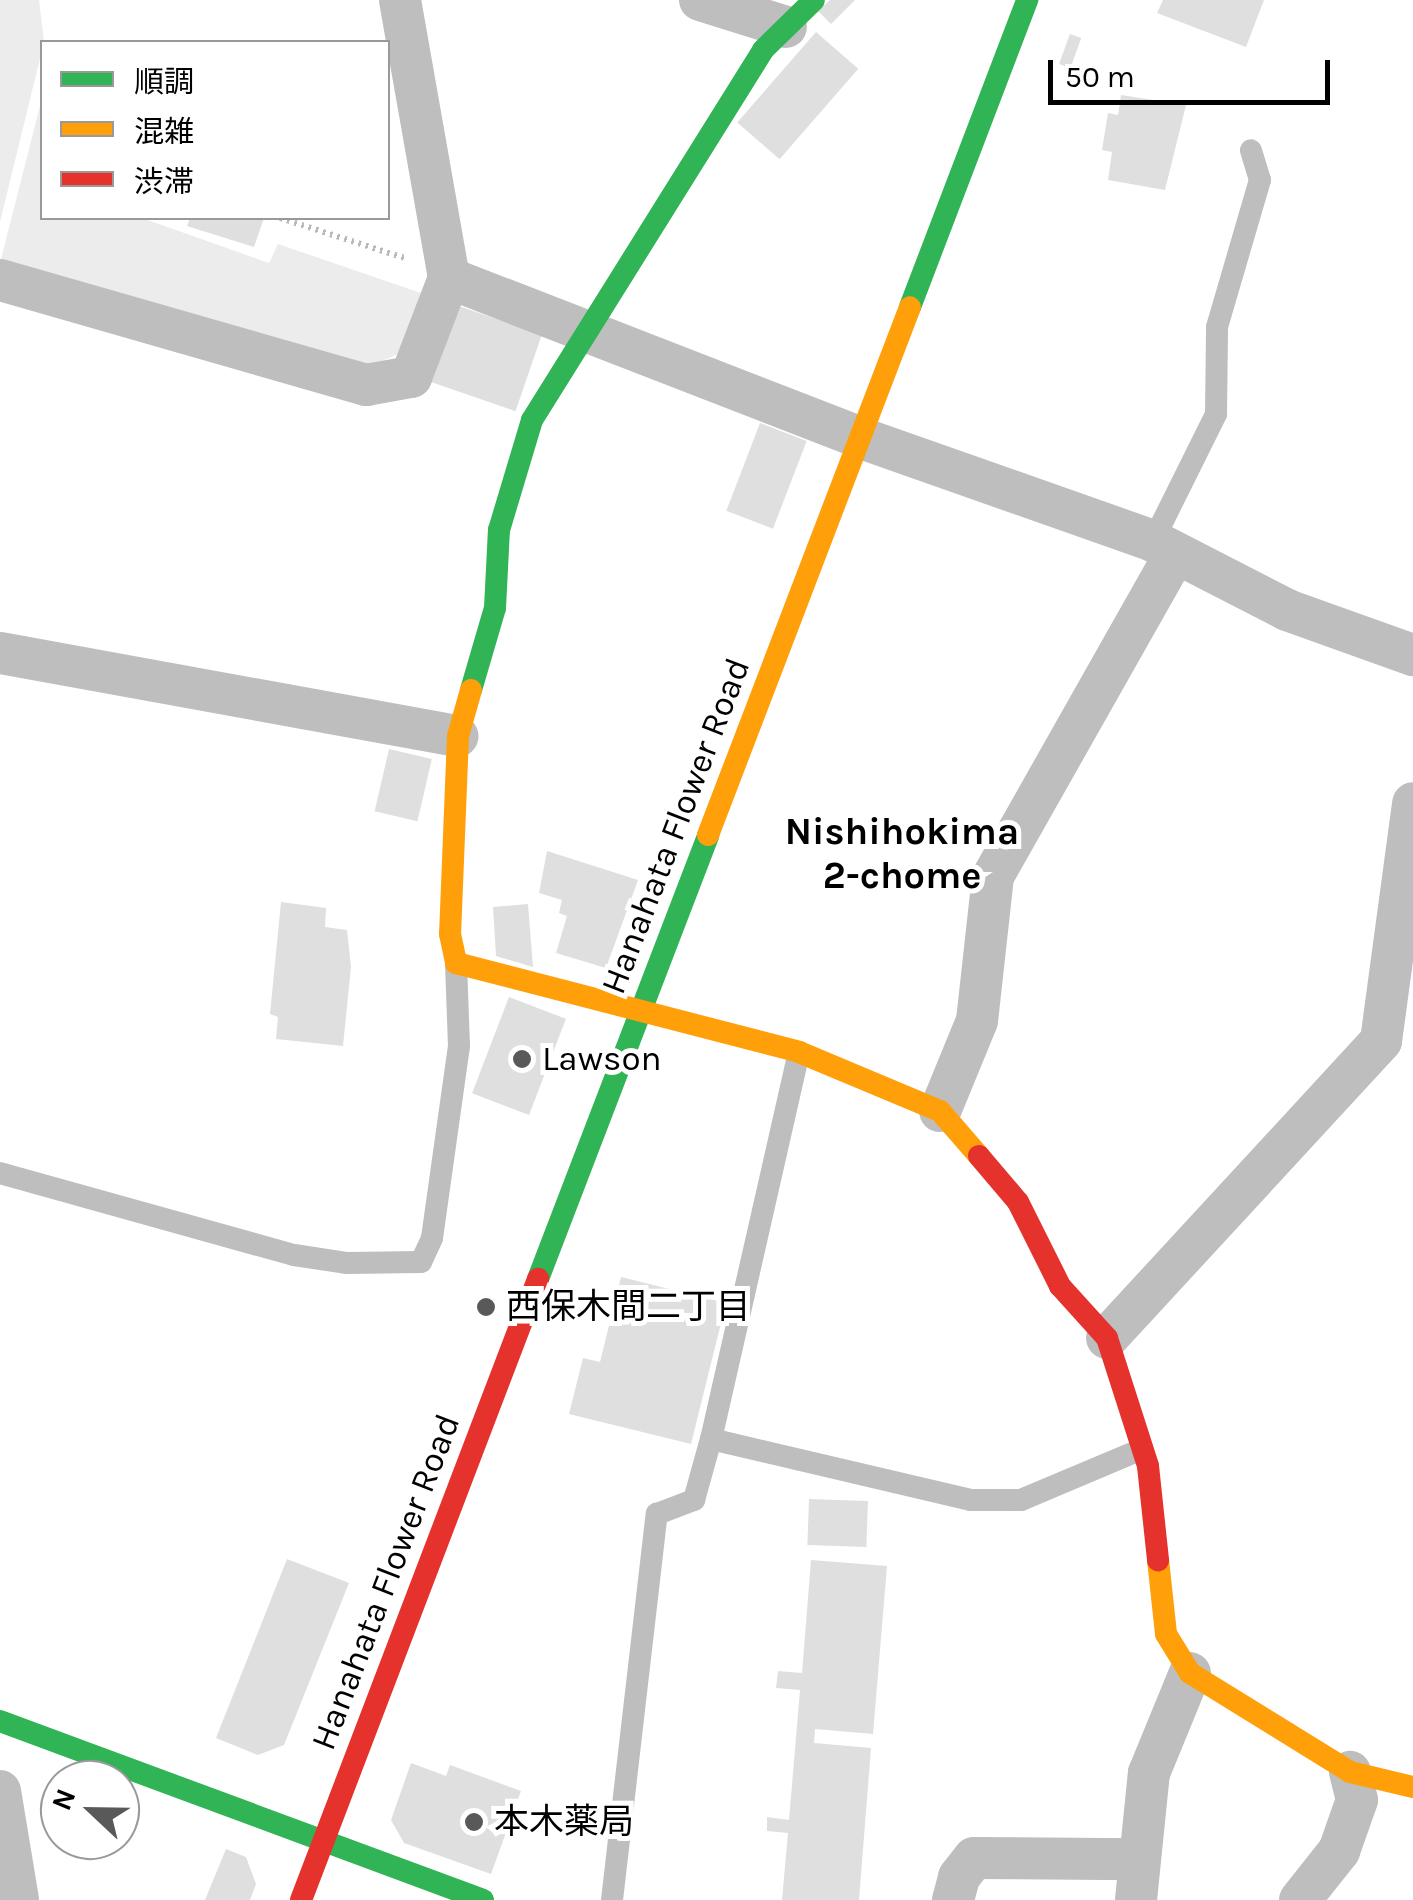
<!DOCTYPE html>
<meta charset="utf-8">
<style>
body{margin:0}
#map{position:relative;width:1413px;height:1900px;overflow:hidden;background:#fff;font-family:Karla,"Noto Sans JP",sans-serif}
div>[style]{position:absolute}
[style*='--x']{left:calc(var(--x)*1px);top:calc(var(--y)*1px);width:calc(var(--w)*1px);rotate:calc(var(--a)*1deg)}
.green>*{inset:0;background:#ececec}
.building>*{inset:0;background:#dfdfdf;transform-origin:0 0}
.path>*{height:6px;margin-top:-3px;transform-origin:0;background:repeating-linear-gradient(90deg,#b9b9b9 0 2.5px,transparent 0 7.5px)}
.lane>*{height:22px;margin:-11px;padding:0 11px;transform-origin:11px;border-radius:11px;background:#bebebe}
.street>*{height:42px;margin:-21px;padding:0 21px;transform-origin:21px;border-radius:21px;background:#bebebe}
.fast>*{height:22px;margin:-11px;padding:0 11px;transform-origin:11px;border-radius:11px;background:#30b455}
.slow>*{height:22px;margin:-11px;padding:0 11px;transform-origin:11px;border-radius:11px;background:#ff9f0a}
.jam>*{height:22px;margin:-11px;padding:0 11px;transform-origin:11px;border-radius:11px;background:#e5322d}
.dots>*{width:28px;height:28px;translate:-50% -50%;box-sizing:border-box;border:5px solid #fff;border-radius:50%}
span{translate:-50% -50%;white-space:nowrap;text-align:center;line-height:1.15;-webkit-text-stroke:10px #fff;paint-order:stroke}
.street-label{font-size:35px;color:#000}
.poi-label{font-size:35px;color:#000}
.left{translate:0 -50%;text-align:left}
.neighbourhood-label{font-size:38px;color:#000;font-weight:700}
.legend{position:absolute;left:40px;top:40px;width:350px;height:180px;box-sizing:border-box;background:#fff;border:2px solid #999;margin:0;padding:12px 18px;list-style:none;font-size:30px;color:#000}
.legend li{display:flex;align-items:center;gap:20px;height:50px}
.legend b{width:50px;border:2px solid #999}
.north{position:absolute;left:40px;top:1760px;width:100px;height:100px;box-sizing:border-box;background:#fff;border:2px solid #999;border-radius:50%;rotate:292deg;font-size:28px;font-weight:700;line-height:40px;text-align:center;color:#000}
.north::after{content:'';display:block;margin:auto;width:35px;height:45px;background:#595959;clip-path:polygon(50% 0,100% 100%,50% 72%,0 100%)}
.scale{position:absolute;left:1048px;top:60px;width:282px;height:45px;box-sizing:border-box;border:5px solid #000;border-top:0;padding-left:12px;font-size:30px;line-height:35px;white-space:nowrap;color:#000;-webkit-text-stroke:8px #fff;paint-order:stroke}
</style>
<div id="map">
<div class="green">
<i style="clip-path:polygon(0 0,39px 0,44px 42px,0 222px)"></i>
<i style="clip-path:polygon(42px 98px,42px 218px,142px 218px,269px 263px,278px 244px,421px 293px,401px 353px,363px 369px,0 263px)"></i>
</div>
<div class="building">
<i style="clip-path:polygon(830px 0,855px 0,831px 24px,818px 11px)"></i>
<i style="clip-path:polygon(1163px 0,1264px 0,1246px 47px,1157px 13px)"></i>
<i style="left:816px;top:32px;width:56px;height:120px;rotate:41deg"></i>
<i style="left:1070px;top:34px;width:12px;height:32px;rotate:20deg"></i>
<i style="clip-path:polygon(1121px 95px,1186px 105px,1165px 190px,1108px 180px,1112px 152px,1102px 150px,1108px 113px,1118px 115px)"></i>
<i style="clip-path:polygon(190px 218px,264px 218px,254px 247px,187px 226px)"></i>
<i style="left:453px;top:304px;width:94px;height:81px;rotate:19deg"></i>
<i style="left:760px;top:423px;width:50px;height:94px;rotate:21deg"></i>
<i style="left:389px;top:749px;width:44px;height:64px;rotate:13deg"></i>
<i style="clip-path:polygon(547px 851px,638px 880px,606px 968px,556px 953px,567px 916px,559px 913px,562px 900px,539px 893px)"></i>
<i style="clip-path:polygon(281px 902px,326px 908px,325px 927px,347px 930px,351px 967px,343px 1046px,276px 1039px,278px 1017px,270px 1014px)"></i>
<i style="clip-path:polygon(528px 904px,533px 967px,496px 956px,493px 907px)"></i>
<i style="left:509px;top:997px;width:61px;height:103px;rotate:21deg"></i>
<i style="clip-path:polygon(621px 1277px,726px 1303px,691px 1444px,569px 1414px,583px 1358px,600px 1362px)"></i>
<i style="left:809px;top:1499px;width:59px;height:46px;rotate:2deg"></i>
<i style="clip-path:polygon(287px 1559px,349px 1583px,284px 1745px,258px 1755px,216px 1738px)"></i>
<i style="clip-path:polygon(811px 1560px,887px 1566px,873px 1734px,815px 1729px,814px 1743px,871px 1748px,859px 1900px,782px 1900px,788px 1833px,767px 1831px,767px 1817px,789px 1820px,800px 1690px,776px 1688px,778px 1671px,802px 1673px)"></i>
<i style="clip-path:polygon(411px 1763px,446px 1776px,450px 1765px,521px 1791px,491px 1874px,404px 1843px,391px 1820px)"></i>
<i style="clip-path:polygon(226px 1849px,246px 1857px,256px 1884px,250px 1900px,205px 1900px)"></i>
</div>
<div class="path">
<i style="--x:280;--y:218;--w:134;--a:17.8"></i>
</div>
<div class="lane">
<i style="--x:1153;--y:541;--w:142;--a:-63.6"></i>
<i style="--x:1216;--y:414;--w:87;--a:-89.3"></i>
<i style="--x:1217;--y:327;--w:153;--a:-73.7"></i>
<i style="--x:1260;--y:180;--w:31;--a:-107"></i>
<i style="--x:799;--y:1052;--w:397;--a:102.8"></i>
<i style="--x:711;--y:1439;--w:267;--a:13.2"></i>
<i style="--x:971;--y:1500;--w:50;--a:0"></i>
<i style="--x:1021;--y:1500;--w:131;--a:-22.9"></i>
<i style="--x:0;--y:1173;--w:305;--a:15.6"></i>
<i style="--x:294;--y:1255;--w:54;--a:8.6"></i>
<i style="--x:347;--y:1263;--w:74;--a:-0.8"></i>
<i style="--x:421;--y:1262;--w:26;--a:-65"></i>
<i style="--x:432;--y:1238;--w:194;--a:-82"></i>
<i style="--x:459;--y:1046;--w:83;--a:-92.1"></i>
<i style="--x:612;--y:1900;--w:389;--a:-83.4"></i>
<i style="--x:657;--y:1514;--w:40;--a:-21"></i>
<i style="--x:694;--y:1500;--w:63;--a:-74.4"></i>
</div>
<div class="street">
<i style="--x:700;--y:0;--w:90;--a:17.4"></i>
<i style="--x:449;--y:278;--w:442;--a:21.2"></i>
<i style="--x:861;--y:438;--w:310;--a:19.4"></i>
<i style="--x:1153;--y:541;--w:151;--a:27.2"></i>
<i style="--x:1287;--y:610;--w:134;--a:19.7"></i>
<i style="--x:0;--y:280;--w:381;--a:16"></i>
<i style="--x:366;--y:385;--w:46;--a:-10.1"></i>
<i style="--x:411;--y:377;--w:106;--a:-69"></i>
<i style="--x:449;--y:278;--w:282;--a:-100"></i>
<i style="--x:0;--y:653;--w:465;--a:10.3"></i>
<i style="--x:940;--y:1111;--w:97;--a:-67.7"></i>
<i style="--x:977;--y:1021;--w:146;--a:-83.7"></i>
<i style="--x:993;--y:876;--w:368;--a:-60.5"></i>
<i style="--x:1107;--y:1338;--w:404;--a:-47.3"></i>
<i style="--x:1381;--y:1041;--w:240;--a:-82.3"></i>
<i style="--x:0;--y:1791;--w:110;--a:80.6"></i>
<i style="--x:953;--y:1900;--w:24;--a:-75"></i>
<i style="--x:959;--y:1877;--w:24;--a:-52"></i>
<i style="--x:974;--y:1858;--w:163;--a:0.4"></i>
<i style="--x:1136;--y:1900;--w:128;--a:-84.2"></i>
<i style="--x:1149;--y:1773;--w:108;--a:-67.7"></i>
<i style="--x:1300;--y:1900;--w:63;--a:-51.5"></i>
<i style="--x:1339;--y:1851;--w:54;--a:-70.6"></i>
<i style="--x:1357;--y:1800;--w:29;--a:-104"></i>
</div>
<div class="fast">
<i style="--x:910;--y:307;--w:329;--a:-69.1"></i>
<i style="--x:471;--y:690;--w:85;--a:-73.7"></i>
<i style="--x:495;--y:608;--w:78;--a:-87.1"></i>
<i style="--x:499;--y:530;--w:115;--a:-73.3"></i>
<i style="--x:532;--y:420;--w:436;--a:-58"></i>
<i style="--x:763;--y:50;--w:71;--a:-44.4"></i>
<i style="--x:538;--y:1279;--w:475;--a:-69"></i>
<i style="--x:0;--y:1721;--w:515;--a:20.33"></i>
</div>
<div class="slow">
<i style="--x:471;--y:690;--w:48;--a:105.8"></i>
<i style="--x:458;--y:736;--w:198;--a:92.3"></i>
<i style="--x:450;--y:934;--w:30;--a:78"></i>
<i style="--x:456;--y:963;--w:354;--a:14.5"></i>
<i style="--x:799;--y:1052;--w:153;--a:22.7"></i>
<i style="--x:940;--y:1111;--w:60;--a:49.1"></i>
<i style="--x:708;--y:835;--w:565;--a:-69.06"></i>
<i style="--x:1158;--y:1560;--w:74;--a:83.8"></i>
<i style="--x:1166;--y:1634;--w:46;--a:58.4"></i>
<i style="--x:1190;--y:1673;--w:188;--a:31.7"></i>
<i style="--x:1350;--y:1772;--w:65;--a:13.4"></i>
</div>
<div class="jam">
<i style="--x:979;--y:1156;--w:60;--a:49.7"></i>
<i style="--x:1018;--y:1202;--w:94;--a:63.4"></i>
<i style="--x:1060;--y:1286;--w:70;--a:47.9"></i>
<i style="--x:1107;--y:1338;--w:134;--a:72.2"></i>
<i style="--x:1148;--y:1466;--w:95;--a:83.9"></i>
<i style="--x:301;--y:1900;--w:665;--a:-69.11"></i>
</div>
<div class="dots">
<i style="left:522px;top:1059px;background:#595959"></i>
<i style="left:486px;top:1307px;background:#595959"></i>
<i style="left:474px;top:1822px;background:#595959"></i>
</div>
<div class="street-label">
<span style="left:676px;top:826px;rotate:-69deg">Hanahata Flower Road</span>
<span style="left:386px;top:1582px;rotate:-69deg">Hanahata Flower Road</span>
</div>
<div class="poi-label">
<span class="left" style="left:542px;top:1059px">Lawson</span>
<span class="left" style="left:506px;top:1307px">西保木間二丁目</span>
<span class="left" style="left:494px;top:1822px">本木薬局</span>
</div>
<div class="neighbourhood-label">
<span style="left:902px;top:854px">Nishihokima<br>2-chome</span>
</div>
<ul class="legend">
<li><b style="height:12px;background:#30b455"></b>順調</li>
<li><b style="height:12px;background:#ff9f0a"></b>混雑</li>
<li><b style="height:12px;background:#e5322d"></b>渋滞</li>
</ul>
<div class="north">N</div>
<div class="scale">50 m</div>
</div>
